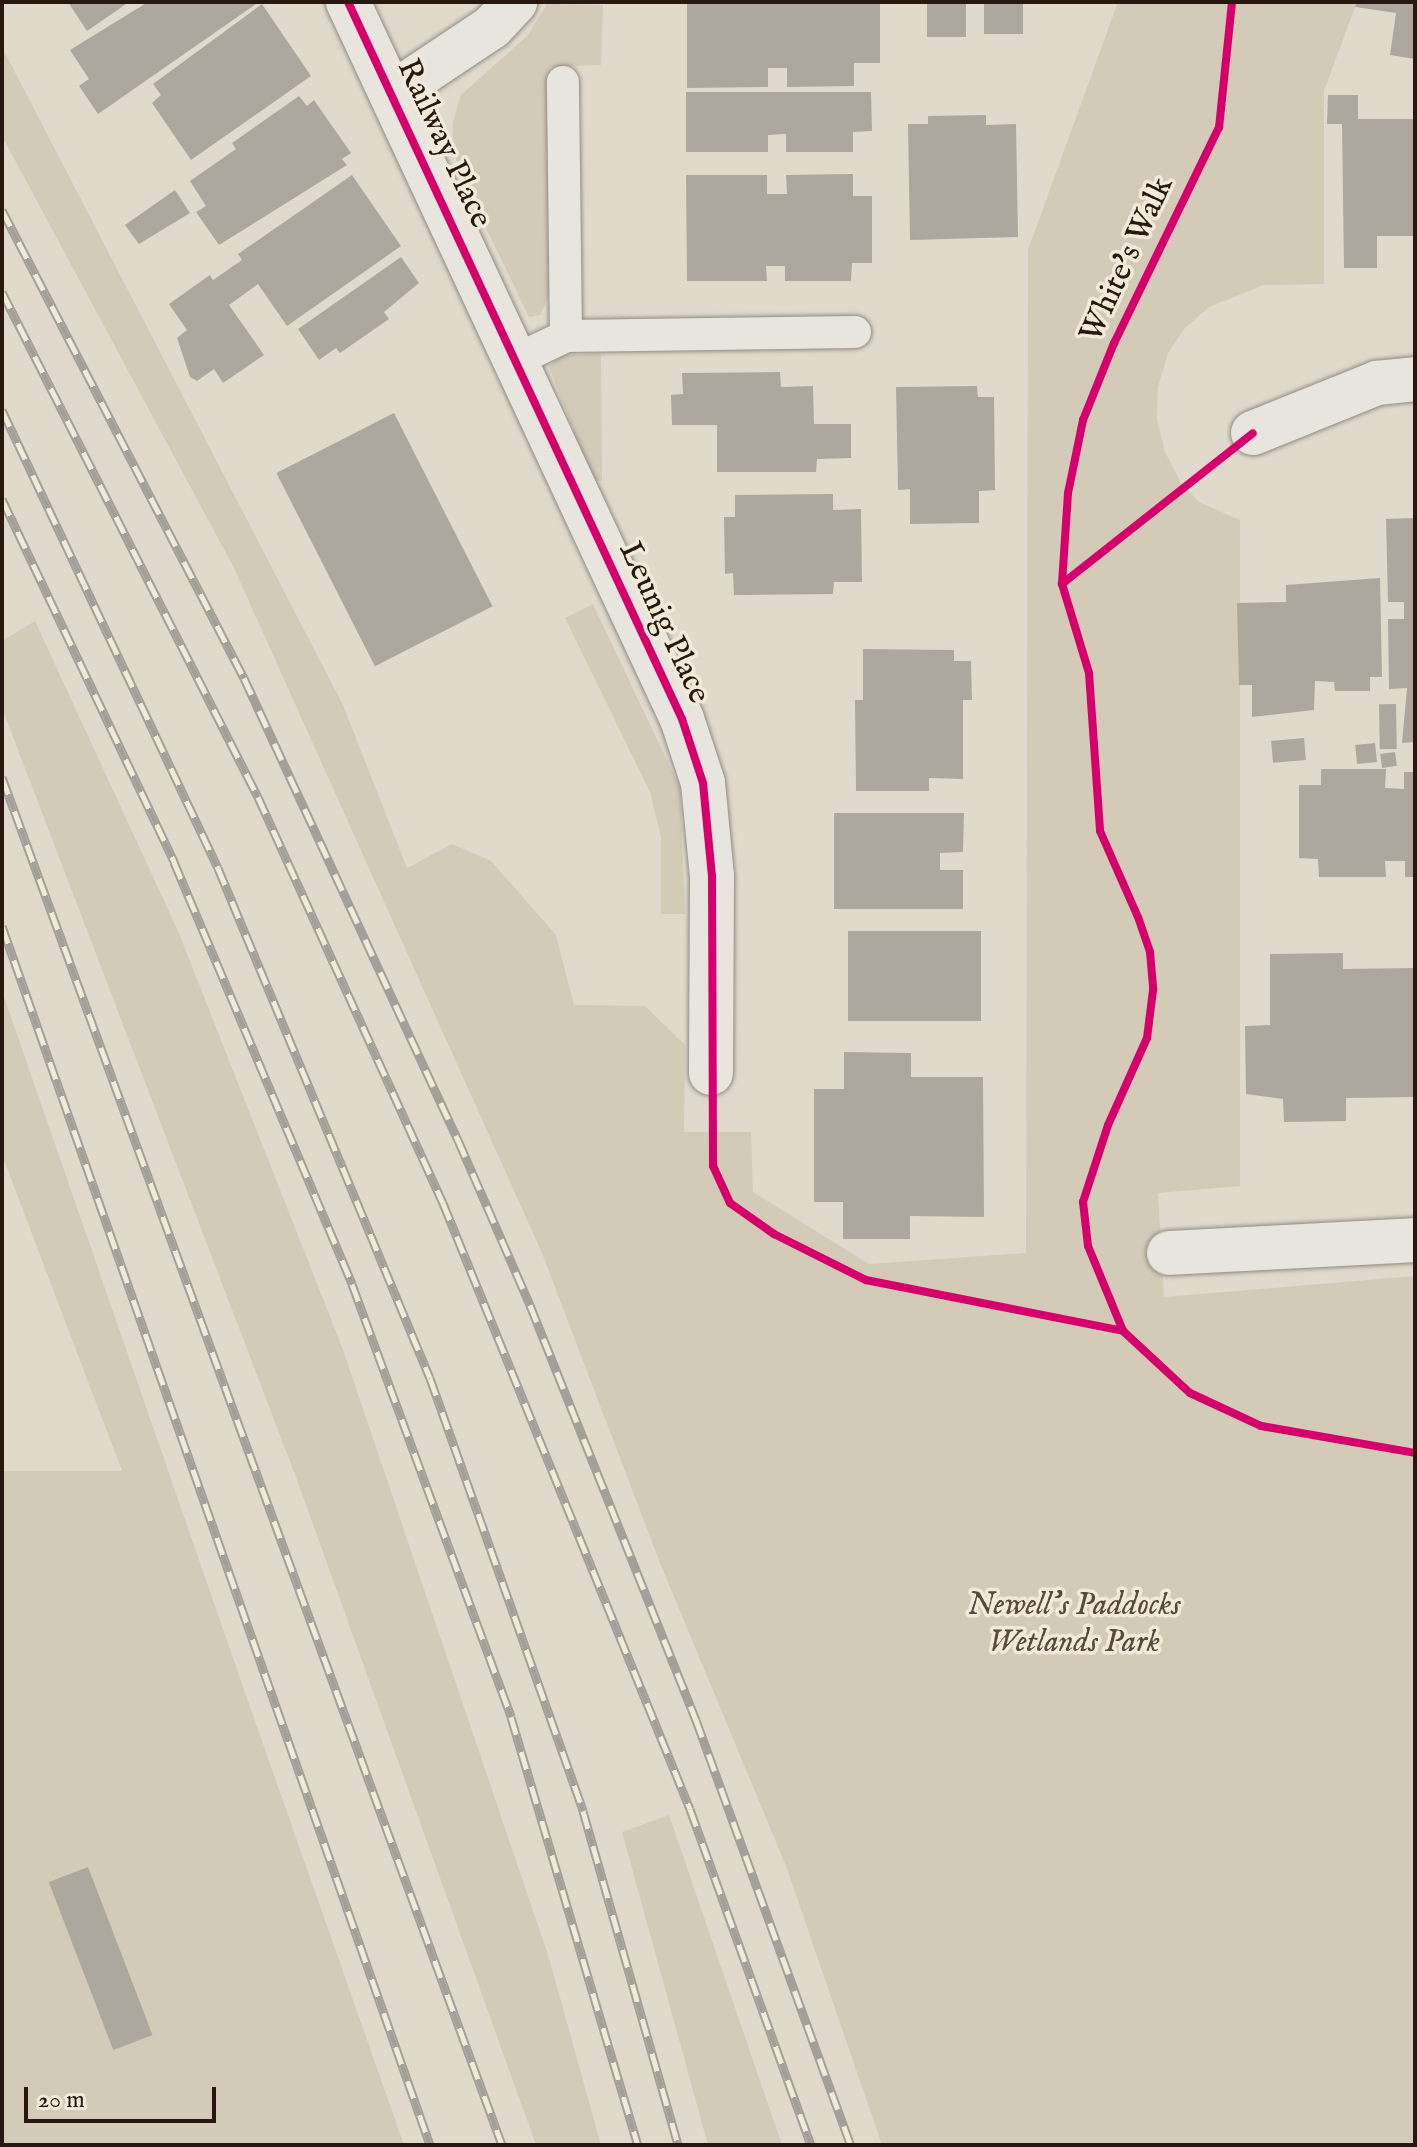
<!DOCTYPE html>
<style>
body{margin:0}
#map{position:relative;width:1417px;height:2147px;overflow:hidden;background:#e1dacc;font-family:"IM FELL English",serif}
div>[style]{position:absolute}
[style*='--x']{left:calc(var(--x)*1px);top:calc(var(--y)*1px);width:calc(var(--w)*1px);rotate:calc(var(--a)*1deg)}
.green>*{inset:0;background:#d3cab7}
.building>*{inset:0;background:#ada79d;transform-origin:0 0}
.roads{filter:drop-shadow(0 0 2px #918b82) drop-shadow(0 0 2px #918b82)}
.service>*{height:32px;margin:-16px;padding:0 16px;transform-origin:16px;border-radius:16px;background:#e8e5de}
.minor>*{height:44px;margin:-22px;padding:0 22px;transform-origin:22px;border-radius:22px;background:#e8e5de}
.rail>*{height:9px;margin-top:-4.5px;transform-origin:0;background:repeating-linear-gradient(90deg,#f1ead9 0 18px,#a49f99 0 36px);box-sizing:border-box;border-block:2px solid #a49f99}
.cycleway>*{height:8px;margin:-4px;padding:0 4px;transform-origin:4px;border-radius:4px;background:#d6006c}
span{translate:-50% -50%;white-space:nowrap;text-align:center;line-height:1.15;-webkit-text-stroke:7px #f1ead9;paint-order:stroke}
.street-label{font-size:32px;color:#28180f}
.park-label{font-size:32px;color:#58493c;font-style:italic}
.frame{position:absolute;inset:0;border:4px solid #28180f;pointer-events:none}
.scale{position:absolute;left:24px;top:2087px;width:192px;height:36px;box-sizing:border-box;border:4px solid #28180f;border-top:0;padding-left:10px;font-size:24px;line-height:28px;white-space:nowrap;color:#28180f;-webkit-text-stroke:6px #f1ead9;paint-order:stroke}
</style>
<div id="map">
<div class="green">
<i style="clip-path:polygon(1118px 2px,1357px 2px,1324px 91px,1324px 284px,1264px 285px,1209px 307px,1185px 328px,1168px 353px,1158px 387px,1157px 420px,1165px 452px,1181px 483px,1199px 502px,1240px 520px,1240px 1186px,1158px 1193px,1164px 1297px,1415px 1276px,1415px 2145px,882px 2145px,786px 1866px,660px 1563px,542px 1253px,234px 568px,2px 136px,2px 47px,343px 705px,407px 868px,452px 844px,491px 861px,556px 935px,574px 1005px,645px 1006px,685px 1045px,684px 1132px,751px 1132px,753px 1192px,869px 1264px,1026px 1253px,1028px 250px)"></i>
<i style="clip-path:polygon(547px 4px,603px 5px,601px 65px,550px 67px,549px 296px,540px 315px,529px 317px,462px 178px,452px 147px,453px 122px,461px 95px,527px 36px)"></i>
<i style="clip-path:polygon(601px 354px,602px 481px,594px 481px,549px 367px,563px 355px)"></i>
<i style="clip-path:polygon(593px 604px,680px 788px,685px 914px,661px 914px,661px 837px,650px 792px,565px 618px)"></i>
<i style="clip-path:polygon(35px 621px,178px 931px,342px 1347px,549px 1958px,601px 2145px,536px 2145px,296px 1477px,2px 708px,2px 641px)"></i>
<i style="clip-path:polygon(2px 991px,242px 1684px,404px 2145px,2px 2145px,2px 1471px,122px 1471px,2px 1155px)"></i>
<i style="clip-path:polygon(669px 1815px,782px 2145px,708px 2145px,622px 1832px)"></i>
</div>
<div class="building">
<i style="clip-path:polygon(68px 2px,129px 2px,87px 31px)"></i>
<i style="clip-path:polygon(148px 2px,259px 2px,98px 114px,79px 86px,89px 79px,70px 50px)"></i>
<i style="clip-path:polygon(687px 2px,880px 2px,880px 63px,854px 63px,854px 86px,787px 87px,787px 68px,768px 68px,768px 87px,687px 88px)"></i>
<i style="left:927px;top:2px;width:39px;height:35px"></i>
<i style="left:984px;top:2px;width:39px;height:32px"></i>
<i style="clip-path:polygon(1357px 2px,1415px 2px,1415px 59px,1390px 55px,1396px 13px,1355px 7px)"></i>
<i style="clip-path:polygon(262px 4px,311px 76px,191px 160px,152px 103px,161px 95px,153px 84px)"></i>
<i style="clip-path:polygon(686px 92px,871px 92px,872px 131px,853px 132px,853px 152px,786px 152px,786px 134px,768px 135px,768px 152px,686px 152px)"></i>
<i style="clip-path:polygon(1328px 95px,1358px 95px,1358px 119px,1415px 119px,1415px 236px,1377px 236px,1377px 268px,1344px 268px,1342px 124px,1327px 124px)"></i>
<i style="clip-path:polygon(299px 96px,307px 106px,314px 100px,351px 153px,342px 159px,347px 165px,219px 245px,196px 212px,206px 206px,190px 181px,236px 149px,232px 143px)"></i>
<i style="clip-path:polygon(986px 115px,986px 125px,1016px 124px,1018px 237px,910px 240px,908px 124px,928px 124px,928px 116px)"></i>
<i style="clip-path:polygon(853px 174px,853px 196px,872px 196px,872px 263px,852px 263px,851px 281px,785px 281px,785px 266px,766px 266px,767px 281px,687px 281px,686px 175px,767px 175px,767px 194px,787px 194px,786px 175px)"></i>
<i style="clip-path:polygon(352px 175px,401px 246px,287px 326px,258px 284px,229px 305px,264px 355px,223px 383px,214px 369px,197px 381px,190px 377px,177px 338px,187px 330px,169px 304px,210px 275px,213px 280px,242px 260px,238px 254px)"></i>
<i style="clip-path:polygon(175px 190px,190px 213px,139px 244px,125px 225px)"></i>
<i style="clip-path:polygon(401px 257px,419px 283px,384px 312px,389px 319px,340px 353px,336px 348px,319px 360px,298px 329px)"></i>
<i style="clip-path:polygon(780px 372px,781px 387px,813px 386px,814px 424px,851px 424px,851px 458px,817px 459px,816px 472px,717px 472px,717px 425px,672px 425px,671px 395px,683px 394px,682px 373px)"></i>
<i style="clip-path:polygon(977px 386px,978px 397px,994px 397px,995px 490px,979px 491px,979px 523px,910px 524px,910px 489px,898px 490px,896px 387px)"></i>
<i style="left:394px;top:413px;width:217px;height:132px;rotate:63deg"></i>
<i style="clip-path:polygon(833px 494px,833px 510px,861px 509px,862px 582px,834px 582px,833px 594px,734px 595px,733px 573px,725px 574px,724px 517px,735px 517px,735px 495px)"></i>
<i style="clip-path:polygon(1415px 518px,1415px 742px,1402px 743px,1407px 688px,1389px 689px,1388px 619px,1404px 619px,1404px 602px,1388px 602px,1386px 519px)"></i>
<i style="clip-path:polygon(1380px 578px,1382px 677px,1370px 677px,1370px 691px,1335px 691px,1334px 682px,1315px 681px,1314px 710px,1252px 717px,1252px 685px,1239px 685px,1237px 603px,1286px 602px,1286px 585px)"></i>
<i style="clip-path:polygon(863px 649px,954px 650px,954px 661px,971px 661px,972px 700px,963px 700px,963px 779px,929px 778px,929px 791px,856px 791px,855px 700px,863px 700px)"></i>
<i style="left:1396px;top:704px;width:45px;height:17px;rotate:89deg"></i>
<i style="left:1304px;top:738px;width:22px;height:33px;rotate:85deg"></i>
<i style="left:1375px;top:743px;width:19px;height:20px;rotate:84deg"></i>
<i style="left:1395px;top:752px;width:14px;height:15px;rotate:82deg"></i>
<i style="clip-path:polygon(1321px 769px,1386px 769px,1385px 788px,1404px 789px,1404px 772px,1415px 772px,1415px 877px,1405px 877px,1405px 861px,1385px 861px,1386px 877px,1319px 877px,1318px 859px,1299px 858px,1299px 785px,1321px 785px)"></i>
<i style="clip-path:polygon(834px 813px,964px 813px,963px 852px,940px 853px,940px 870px,963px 870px,963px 909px,834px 909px)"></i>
<i style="left:848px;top:931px;width:133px;height:90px"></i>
<i style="clip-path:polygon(1343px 953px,1343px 969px,1415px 968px,1415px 1097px,1346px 1098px,1346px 1121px,1284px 1122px,1283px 1099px,1246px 1094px,1245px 1026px,1270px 1025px,1270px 954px)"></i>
<i style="clip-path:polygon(844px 1052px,911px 1053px,911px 1077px,983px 1077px,984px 1217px,910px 1216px,910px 1239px,843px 1239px,843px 1202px,814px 1202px,814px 1089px,844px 1089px)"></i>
<i style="left:88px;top:1867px;width:180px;height:42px;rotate:69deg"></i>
</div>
<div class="roads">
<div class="service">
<i style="--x:566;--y:336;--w:289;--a:-0.8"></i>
<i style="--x:516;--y:360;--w:55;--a:-25.6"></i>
<i style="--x:566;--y:336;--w:254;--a:-90.7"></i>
</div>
<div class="minor">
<i style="--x:348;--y:2;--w:791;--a:65.02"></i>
<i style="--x:682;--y:719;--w:67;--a:71.8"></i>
<i style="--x:703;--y:783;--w:93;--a:84.5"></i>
<i style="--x:712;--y:876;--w:197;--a:90.3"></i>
<i style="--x:393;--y:93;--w:119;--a:-33.7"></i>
<i style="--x:492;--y:27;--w:34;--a:-47"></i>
<i style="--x:1253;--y:433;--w:134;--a:-22"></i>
<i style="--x:1377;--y:383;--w:38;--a:-6"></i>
<i style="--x:1169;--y:1253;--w:246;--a:-3"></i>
</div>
</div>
<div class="rail">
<i style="--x:2;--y:210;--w:527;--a:62.66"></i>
<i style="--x:244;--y:678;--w:509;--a:65.15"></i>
<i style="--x:458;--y:1140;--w:180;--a:66.4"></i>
<i style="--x:530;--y:1305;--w:447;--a:68.2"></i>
<i style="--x:696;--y:1720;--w:452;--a:70"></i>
<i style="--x:2;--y:292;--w:566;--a:63.12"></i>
<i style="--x:258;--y:797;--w:446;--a:65.5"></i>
<i style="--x:443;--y:1203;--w:654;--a:67.82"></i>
<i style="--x:690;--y:1809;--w:357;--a:70.2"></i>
<i style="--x:2;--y:410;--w:506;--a:64.75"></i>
<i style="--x:218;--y:868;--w:552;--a:67.43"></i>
<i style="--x:430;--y:1378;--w:459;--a:70.5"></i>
<i style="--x:583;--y:1811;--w:347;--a:74.1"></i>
<i style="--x:2;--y:499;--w:402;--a:64.6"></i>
<i style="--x:174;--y:862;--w:458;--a:67.1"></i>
<i style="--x:352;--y:1284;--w:461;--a:69.8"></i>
<i style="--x:511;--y:1717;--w:446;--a:73.5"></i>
<i style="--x:2;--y:777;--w:1457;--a:69.92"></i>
<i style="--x:2;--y:926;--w:1292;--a:70.65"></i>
</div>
<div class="cycleway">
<i style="--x:348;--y:2;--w:791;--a:65.02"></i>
<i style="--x:682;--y:719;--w:67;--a:71.8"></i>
<i style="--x:703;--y:783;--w:93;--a:84.5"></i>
<i style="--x:712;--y:876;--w:290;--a:89.8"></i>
<i style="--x:713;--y:1166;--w:41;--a:65.3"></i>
<i style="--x:730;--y:1203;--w:54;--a:35.2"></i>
<i style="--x:774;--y:1234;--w:103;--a:26.6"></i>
<i style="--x:866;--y:1280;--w:262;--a:11.2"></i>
<i style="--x:1232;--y:2;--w:126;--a:95.9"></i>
<i style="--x:1219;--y:127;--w:240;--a:115.9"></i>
<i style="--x:1114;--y:343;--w:83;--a:111.9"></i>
<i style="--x:1083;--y:420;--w:75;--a:101.6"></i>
<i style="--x:1068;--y:493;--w:91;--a:93.8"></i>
<i style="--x:1062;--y:584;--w:93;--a:73.1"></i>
<i style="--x:1089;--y:673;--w:158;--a:86"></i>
<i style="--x:1100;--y:831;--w:94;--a:66.2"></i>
<i style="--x:1138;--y:917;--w:37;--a:71"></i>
<i style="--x:1150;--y:952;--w:38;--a:85"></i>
<i style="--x:1153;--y:990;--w:48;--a:97.1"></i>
<i style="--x:1147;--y:1038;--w:95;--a:114.1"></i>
<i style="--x:1108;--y:1125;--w:81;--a:108"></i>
<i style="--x:1083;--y:1202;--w:44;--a:83.5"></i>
<i style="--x:1088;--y:1246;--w:92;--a:67.6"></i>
<i style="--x:1123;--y:1331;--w:91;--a:42.8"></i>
<i style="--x:1190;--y:1393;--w:78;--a:24.9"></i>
<i style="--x:1261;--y:1426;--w:156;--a:9.9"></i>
<i style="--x:1062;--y:584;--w:243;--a:-38.3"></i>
</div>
<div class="street-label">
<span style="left:443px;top:144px;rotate:65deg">Railway Place</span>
<span style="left:1128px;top:260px;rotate:-65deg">White's Walk</span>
<span style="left:663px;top:623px;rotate:65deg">Leunig Place</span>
</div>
<div class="park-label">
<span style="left:1074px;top:1625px">Newell's Paddocks<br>Wetlands Park</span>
</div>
<div class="frame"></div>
<div class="scale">20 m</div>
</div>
